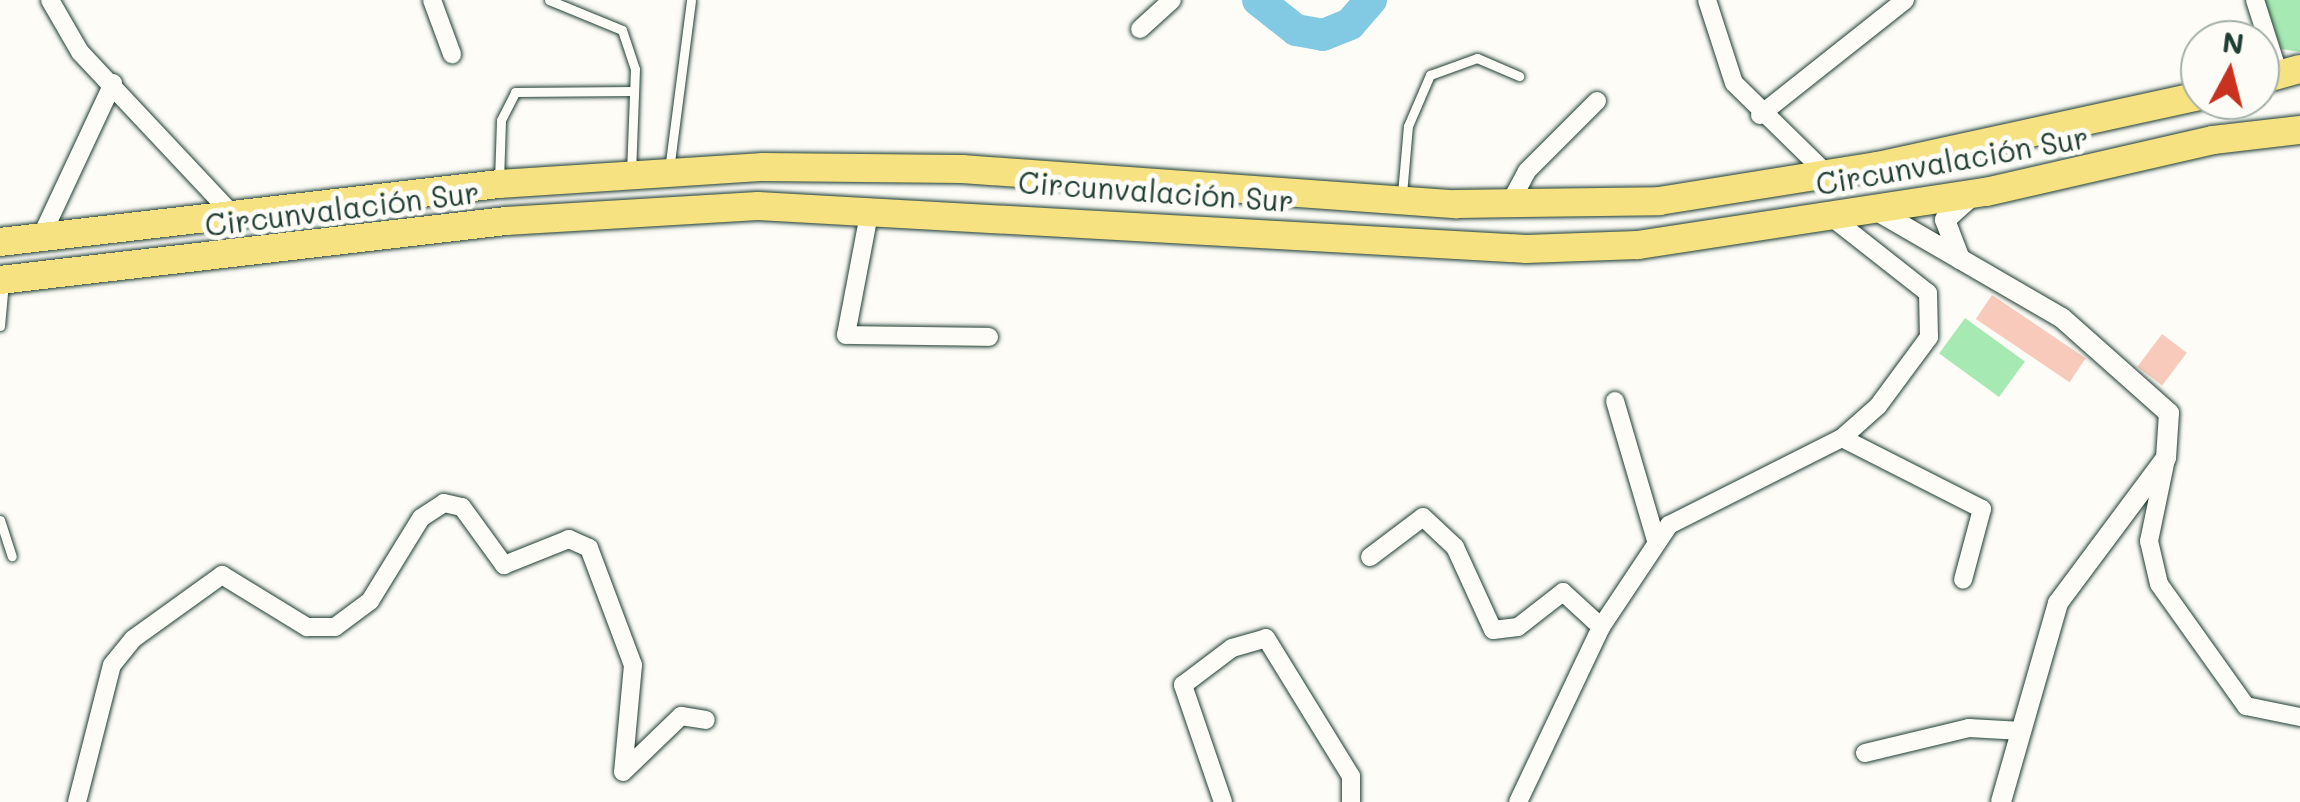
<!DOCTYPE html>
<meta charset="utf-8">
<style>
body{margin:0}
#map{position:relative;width:2300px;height:802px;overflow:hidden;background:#fdfcf7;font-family:Mali,sans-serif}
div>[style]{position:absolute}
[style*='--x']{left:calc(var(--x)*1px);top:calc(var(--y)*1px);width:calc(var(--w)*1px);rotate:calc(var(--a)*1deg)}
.green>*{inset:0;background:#a7e9b3;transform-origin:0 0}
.river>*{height:32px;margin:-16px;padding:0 16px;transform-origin:16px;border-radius:16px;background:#82c9e3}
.building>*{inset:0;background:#f8cabc;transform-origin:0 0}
.roads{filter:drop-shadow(0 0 2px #1f3d34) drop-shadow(0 0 2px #1f3d34)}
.service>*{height:9px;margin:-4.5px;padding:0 4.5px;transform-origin:4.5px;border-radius:4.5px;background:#fdfcf7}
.minor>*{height:18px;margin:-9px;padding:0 9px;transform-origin:9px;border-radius:9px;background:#fdfcf7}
.tertiary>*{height:20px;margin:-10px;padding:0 10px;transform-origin:10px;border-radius:10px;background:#fdfcf7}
.trunk>*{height:28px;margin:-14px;padding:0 14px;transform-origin:14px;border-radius:14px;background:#f7e281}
span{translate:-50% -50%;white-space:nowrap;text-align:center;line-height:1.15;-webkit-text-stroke:10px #fdfcf7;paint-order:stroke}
.street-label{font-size:30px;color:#1f3d34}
.north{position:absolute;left:2180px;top:20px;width:100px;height:100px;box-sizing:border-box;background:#fdfcf7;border:2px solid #a4b0a9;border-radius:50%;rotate:7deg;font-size:28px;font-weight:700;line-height:40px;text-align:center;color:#1f3d34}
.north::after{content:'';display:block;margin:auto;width:35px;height:45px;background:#c8321e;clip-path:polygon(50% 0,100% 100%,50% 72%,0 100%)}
</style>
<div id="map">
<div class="green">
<i style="clip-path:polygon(2265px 0,2300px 0,2300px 52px,2281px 49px)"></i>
<i style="left:1965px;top:318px;width:74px;height:44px;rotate:36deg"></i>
</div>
<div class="river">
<i style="--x:1258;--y:0;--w:48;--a:38.3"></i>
<i style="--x:1296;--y:30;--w:27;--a:10"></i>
<i style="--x:1323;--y:35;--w:29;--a:-22"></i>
<i style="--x:1350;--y:24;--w:32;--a:-49"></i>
</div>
<div class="building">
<i style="left:1992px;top:295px;width:113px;height:29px;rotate:34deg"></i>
<i style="left:2162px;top:334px;width:31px;height:41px;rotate:37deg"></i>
</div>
<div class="roads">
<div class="service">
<i style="--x:549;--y:0;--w:79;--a:22.3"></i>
<i style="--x:622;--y:30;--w:41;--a:71.6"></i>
<i style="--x:635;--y:69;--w:104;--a:92.2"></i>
<i style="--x:669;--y:170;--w:171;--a:-82.6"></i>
<i style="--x:499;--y:181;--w:61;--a:-88.1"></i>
<i style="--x:501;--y:120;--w:31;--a:-63"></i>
<i style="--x:515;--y:92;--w:119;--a:-0.5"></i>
<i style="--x:1402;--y:194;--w:68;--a:-85"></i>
<i style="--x:1408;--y:126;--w:56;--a:-66.7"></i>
<i style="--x:1430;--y:75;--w:50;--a:-19.9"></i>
<i style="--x:1477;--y:58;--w:46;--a:23.2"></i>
<i style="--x:0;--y:326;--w:44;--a:-84.8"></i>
<i style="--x:0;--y:520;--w:38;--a:72"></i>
</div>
<div class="minor">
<i style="--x:50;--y:0;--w:60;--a:60"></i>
<i style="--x:80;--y:52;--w:221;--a:46.8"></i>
<i style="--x:432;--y:0;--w:58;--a:69.7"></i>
<i style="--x:1707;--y:0;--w:87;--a:72"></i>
<i style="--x:1734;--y:83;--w:132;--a:44.4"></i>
<i style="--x:2255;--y:0;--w:79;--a:72.3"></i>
<i style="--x:1140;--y:29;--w:43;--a:-42.2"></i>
<i style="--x:1760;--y:115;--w:185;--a:-38.4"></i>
<i style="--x:1510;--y:203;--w:36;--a:-62"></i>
<i style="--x:1527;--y:171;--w:99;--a:-45"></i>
<i style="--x:870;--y:209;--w:128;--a:100.8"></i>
<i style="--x:846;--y:335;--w:143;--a:0.8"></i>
<i style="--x:41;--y:237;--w:170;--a:-64.9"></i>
<i style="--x:1615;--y:401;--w:145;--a:73.6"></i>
<i style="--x:1842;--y:438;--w:157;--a:26.9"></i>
<i style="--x:1982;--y:509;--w:73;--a:105"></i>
<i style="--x:2166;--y:459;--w:84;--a:101.7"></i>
<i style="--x:2149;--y:541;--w:44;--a:76.9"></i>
<i style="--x:2159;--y:584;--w:150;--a:54.5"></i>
<i style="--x:2246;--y:706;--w:55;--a:11.5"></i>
<i style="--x:1370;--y:557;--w:66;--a:-37"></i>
<i style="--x:1423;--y:517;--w:44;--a:43.2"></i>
<i style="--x:1455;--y:547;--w:91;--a:65.4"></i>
<i style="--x:1493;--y:630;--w:25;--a:-7"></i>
<i style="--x:1518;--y:627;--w:57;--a:-37.9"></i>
<i style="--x:1563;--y:592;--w:52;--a:42.6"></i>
<i style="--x:1865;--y:753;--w:107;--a:-13.5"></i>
<i style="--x:1969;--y:728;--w:53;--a:3.2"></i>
<i style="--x:77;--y:802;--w:141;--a:-75.7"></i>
<i style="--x:112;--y:665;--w:33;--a:-51"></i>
<i style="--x:133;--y:639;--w:110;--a:-35.7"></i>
<i style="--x:222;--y:575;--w:100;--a:31.5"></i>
<i style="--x:307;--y:627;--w:28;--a:0"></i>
<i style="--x:335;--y:627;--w:44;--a:-36.6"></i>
<i style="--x:370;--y:601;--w:97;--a:-58.4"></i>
<i style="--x:421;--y:518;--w:27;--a:-33"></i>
<i style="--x:444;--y:503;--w:18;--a:13"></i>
<i style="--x:462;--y:507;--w:72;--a:54.1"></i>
<i style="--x:504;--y:565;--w:70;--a:-21.8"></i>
<i style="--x:569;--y:539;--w:22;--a:24"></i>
<i style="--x:589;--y:548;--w:125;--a:69.4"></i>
<i style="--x:633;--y:665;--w:107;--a:95.3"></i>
<i style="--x:623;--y:772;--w:81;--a:-44"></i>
<i style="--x:681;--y:716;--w:25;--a:9"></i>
<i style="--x:1223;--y:802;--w:124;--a:-108.9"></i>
<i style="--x:1183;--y:685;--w:61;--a:-37.1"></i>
<i style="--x:1232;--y:648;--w:35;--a:-16"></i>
<i style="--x:1266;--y:638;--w:162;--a:58.4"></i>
<i style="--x:1351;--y:776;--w:26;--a:90"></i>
<i style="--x:1518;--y:802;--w:194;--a:-64.6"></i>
<i style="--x:1601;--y:627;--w:123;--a:-56.3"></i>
<i style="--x:1669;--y:525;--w:194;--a:-26.7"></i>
<i style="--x:1842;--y:438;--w:48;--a:-41.6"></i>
<i style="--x:1878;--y:406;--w:86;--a:-53.5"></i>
<i style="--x:1929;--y:337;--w:44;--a:-91.3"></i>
<i style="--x:1928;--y:293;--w:126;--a:-141.8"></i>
</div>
<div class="tertiary">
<i style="--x:1874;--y:209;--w:217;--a:30.1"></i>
<i style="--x:2062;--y:318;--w:143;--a:41.6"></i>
<i style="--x:2169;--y:413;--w:45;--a:93.8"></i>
<i style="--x:2166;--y:458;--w:181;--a:126.7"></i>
<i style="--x:2058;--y:603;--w:207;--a:106"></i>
<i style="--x:1960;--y:259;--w:42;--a:-111"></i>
<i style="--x:1945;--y:220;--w:31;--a:-42"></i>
</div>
<div class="trunk">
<i style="--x:2260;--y:80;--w:41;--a:-15.4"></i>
<i style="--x:0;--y:242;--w:502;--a:-6.63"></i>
<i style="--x:499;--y:184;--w:265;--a:-3.7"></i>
<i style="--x:763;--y:167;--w:199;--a:0.6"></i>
<i style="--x:962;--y:169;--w:495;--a:4.1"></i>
<i style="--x:1456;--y:204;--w:203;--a:-0.8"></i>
<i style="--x:1659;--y:201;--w:222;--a:-9.1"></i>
<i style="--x:1878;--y:166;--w:330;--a:-12.3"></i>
<i style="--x:0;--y:280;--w:509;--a:-6.65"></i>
<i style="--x:506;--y:221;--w:252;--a:-3.4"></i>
<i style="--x:758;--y:206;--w:769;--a:3.2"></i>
<i style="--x:1526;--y:249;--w:112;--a:-2"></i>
<i style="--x:1638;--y:245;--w:352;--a:-8.7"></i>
<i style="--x:1986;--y:192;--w:233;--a:-12.9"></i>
<i style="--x:2213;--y:140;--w:88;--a:-6.6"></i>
</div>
</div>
<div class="street-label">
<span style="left:1952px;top:160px;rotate:-10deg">Circunvalación Sur</span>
<span style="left:1156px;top:191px;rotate:4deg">Circunvalación Sur</span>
<span style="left:342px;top:208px;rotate:-7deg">Circunvalación Sur</span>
</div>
<div class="north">N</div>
</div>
